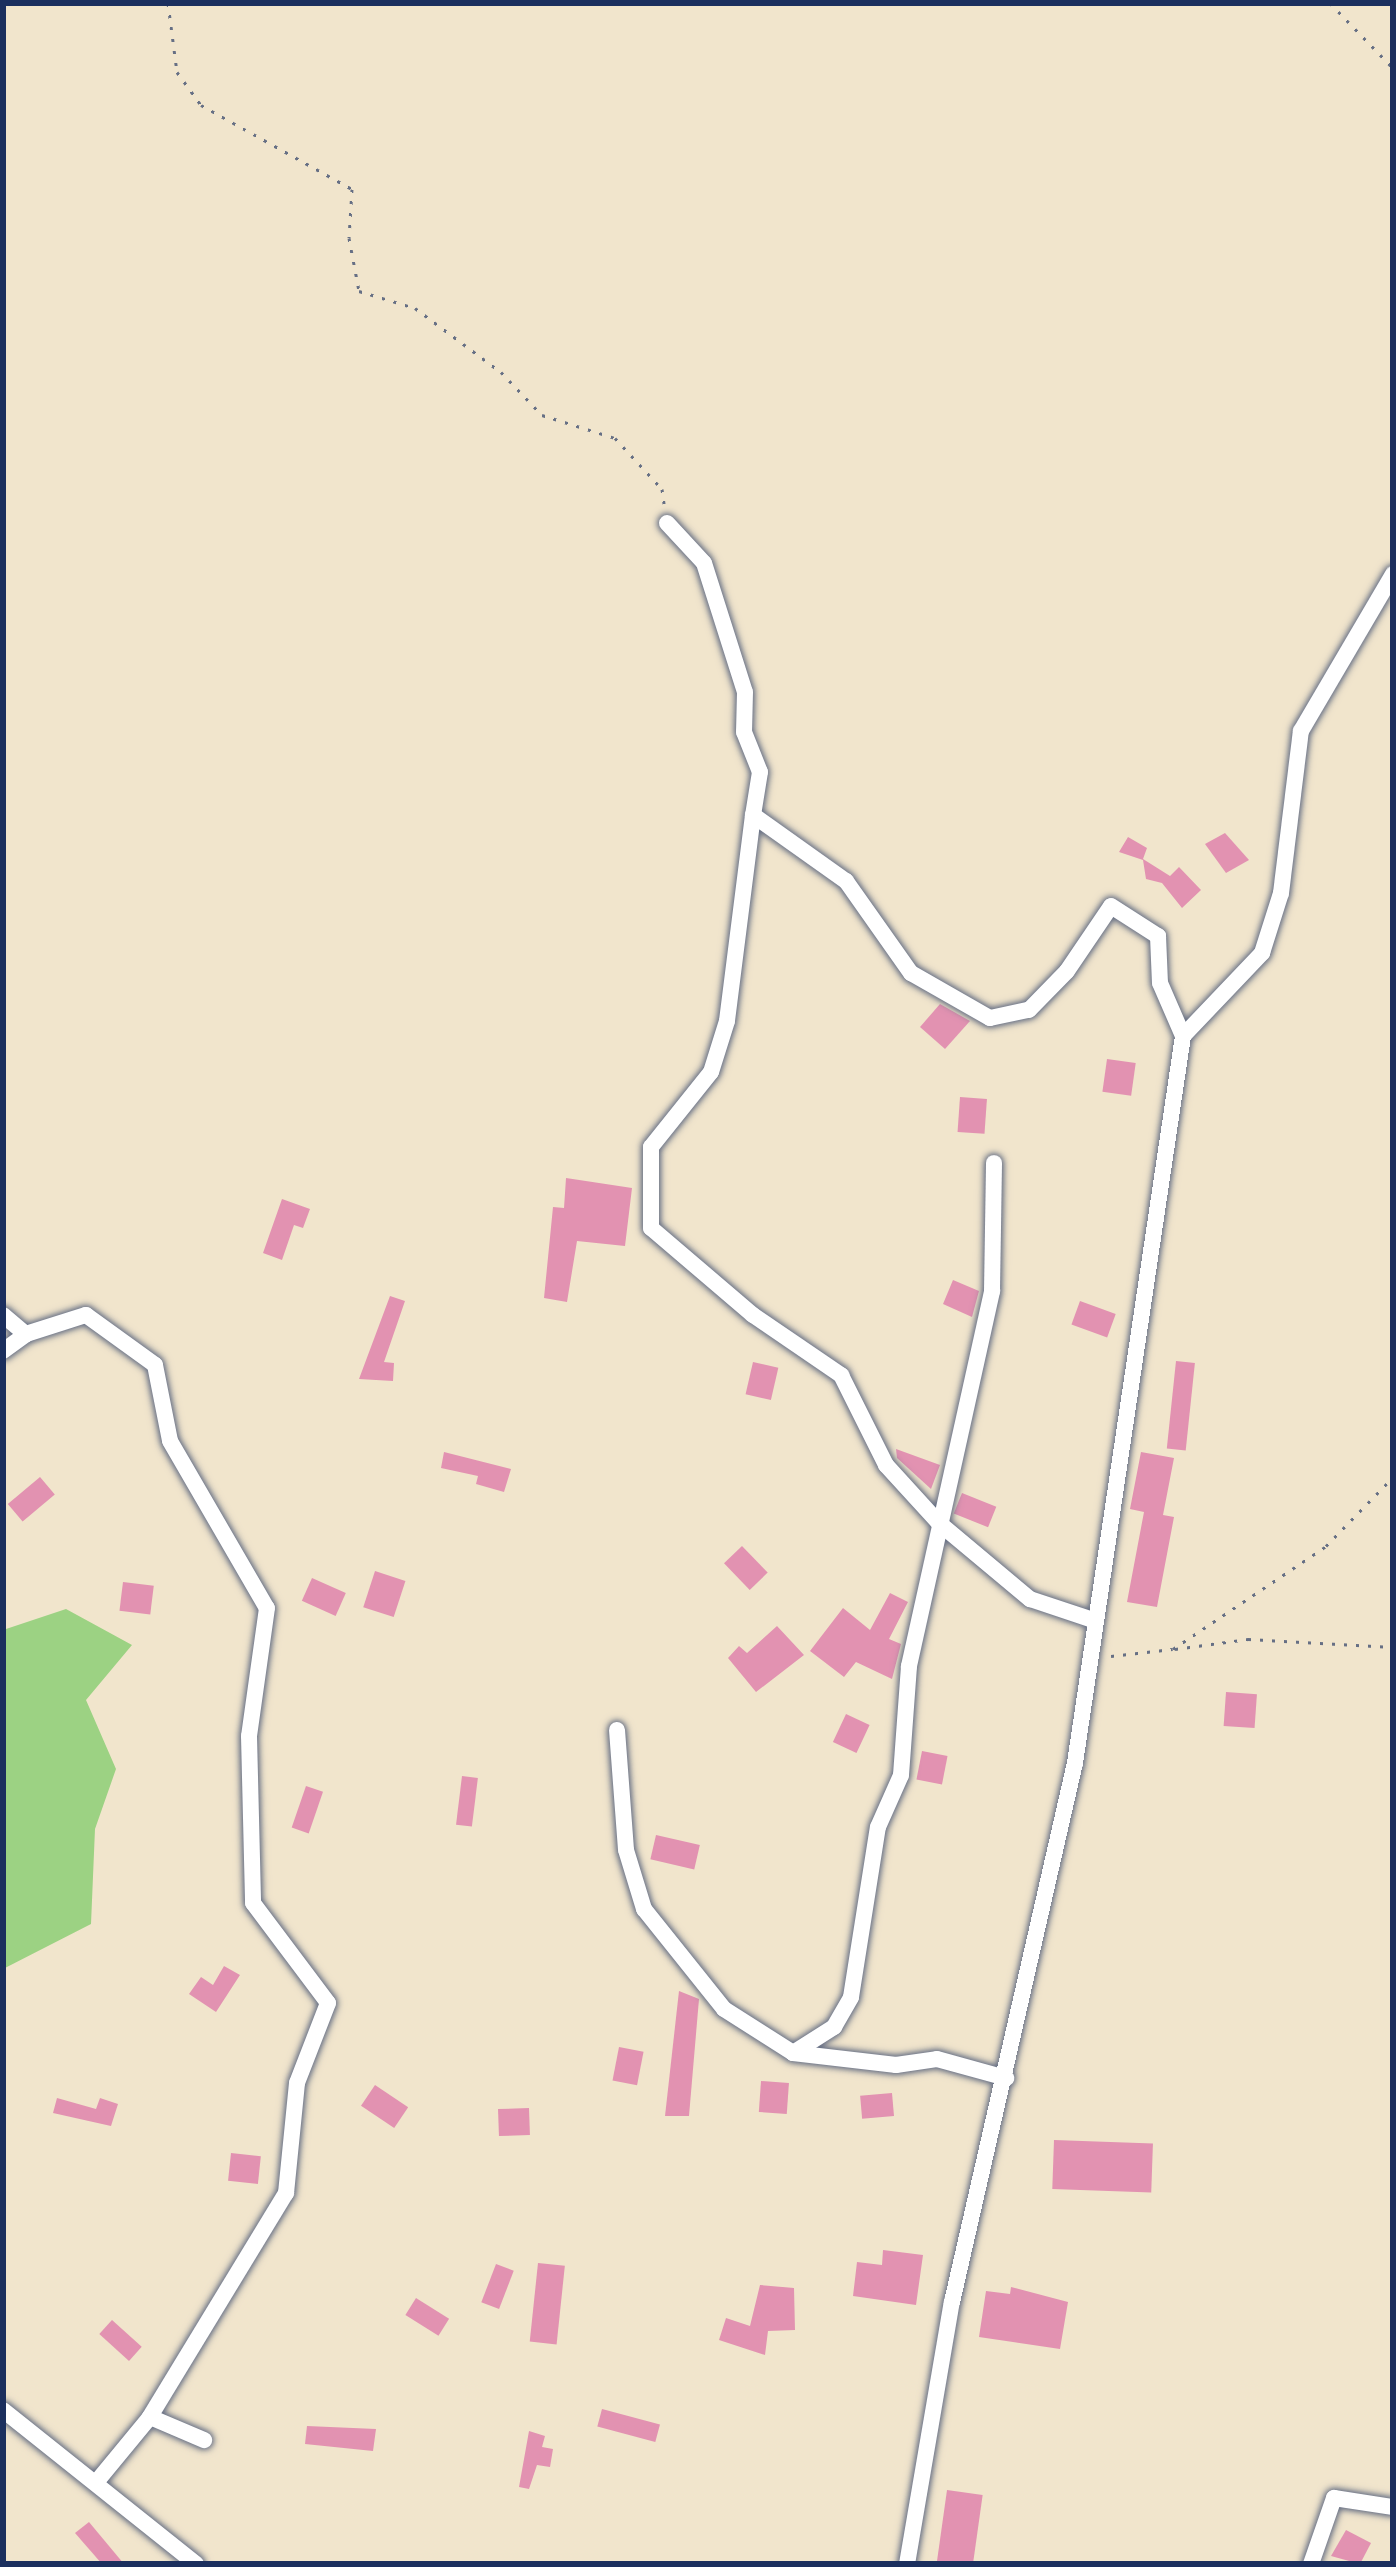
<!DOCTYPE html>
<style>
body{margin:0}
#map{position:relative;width:1396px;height:2567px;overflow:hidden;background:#f1e5cc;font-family:Dekko,sans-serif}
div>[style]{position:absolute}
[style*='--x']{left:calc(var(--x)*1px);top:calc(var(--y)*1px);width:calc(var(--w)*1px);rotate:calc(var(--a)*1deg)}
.green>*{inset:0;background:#9cd283}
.building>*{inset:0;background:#e292b1;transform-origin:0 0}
.path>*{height:3px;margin-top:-1.5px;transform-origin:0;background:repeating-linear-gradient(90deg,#666f84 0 3px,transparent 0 12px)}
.roads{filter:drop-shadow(0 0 3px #666f84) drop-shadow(0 0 3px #666f84)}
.street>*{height:16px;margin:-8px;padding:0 8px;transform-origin:8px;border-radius:8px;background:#fff}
span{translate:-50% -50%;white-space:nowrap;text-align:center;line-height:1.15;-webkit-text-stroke:10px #f6f6f2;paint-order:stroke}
.frame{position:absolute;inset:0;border:6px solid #1b2f5e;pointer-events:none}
</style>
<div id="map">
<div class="green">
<i style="clip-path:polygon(66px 1609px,132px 1645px,86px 1700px,116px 1769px,95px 1829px,91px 1924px,3px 1969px,3px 1630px)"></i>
</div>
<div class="building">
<i style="clip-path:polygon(1225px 833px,1249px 860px,1226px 873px,1205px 844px)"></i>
<i style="clip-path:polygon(1128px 837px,1147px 848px,1143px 859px,1170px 876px,1179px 867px,1201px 890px,1182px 908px,1162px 883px,1146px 879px,1143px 860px,1119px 852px)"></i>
<i style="clip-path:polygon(940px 1004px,970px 1021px,945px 1049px,920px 1027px)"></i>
<i style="left:1107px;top:1059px;width:29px;height:33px;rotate:8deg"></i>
<i style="left:960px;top:1097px;width:27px;height:35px;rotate:4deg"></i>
<i style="clip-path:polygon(566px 1178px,632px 1188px,625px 1246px,577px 1241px,567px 1302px,544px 1298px,553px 1207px,564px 1208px)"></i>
<i style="clip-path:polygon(282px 1199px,310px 1209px,303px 1228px,294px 1225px,282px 1260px,263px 1253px)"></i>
<i style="clip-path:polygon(953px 1280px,979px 1291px,972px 1317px,943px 1304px)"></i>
<i style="clip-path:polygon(390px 1296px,405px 1301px,384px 1362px,394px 1363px,393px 1381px,359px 1379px)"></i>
<i style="left:1080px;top:1301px;width:38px;height:25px;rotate:20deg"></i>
<i style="left:1176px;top:1361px;width:19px;height:88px;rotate:6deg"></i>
<i style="left:753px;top:1362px;width:26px;height:33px;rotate:13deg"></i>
<i style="clip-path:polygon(896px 1449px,940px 1465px,931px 1489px,897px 1458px)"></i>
<i style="clip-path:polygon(444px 1452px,511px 1469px,504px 1492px,476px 1484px,478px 1476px,441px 1468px)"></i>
<i style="clip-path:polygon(1141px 1452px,1174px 1458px,1163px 1515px,1174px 1517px,1157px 1607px,1127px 1602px,1144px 1512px,1130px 1509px)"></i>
<i style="left:40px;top:1477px;width:23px;height:42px;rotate:50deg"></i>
<i style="left:962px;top:1493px;width:37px;height:22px;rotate:22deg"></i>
<i style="left:742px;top:1546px;width:37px;height:25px;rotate:46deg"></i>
<i style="left:375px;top:1571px;width:32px;height:38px;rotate:18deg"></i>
<i style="left:312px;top:1578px;width:37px;height:25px;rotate:24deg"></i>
<i style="left:123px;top:1582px;width:31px;height:29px;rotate:7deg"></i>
<i style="clip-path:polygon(890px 1593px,908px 1602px,889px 1639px,901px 1644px,892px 1679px,856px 1662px,844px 1677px,810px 1651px,843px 1608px,870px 1630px)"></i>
<i style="clip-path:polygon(777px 1626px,804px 1655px,756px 1692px,728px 1658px,739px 1646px,747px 1653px)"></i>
<i style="left:1226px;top:1692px;width:31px;height:34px;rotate:4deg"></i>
<i style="left:846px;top:1714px;width:26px;height:31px;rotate:25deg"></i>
<i style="left:922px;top:1751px;width:26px;height:29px;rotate:11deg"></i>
<i style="left:462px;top:1776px;width:16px;height:49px;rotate:7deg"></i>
<i style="left:306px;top:1786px;width:18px;height:44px;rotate:19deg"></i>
<i style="left:656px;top:1835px;width:45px;height:25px;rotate:13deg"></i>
<i style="clip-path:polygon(224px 1966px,240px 1975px,216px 2012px,189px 1994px,201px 1977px,213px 1985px)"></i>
<i style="clip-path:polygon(679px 1991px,699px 1999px,689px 2116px,665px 2116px)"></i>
<i style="left:619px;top:2047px;width:25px;height:34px;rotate:11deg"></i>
<i style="left:761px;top:2081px;width:28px;height:31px;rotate:4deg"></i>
<i style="left:375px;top:2085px;width:40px;height:25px;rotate:34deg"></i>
<i style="left:892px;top:2093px;width:23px;height:32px;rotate:85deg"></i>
<i style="clip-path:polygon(57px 2098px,96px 2109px,100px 2098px,118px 2104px,111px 2126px,53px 2113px)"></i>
<i style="left:529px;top:2108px;width:27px;height:31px;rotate:88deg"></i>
<i style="left:1054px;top:2140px;width:99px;height:49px;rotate:2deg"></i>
<i style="left:231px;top:2153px;width:30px;height:28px;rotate:6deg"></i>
<i style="clip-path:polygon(883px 2250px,923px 2255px,916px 2305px,853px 2296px,857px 2262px,882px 2265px)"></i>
<i style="left:538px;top:2263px;width:27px;height:79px;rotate:6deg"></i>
<i style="left:496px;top:2264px;width:19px;height:41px;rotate:21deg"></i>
<i style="clip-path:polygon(760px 2285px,794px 2288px,795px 2330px,768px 2331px,765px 2355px,719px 2340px,726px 2318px,750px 2326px)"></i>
<i style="clip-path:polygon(1011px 2287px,1068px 2302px,1060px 2349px,979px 2337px,986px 2291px,1010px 2294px)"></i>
<i style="left:416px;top:2298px;width:39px;height:20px;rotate:32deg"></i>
<i style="left:112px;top:2320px;width:40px;height:19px;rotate:42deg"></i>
<i style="left:602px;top:2409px;width:60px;height:18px;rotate:15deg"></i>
<i style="clip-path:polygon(307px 2426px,376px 2429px,373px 2451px,305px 2444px)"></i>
<i style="clip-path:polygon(529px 2431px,545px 2436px,542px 2447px,553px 2449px,550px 2467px,537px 2465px,529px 2489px,519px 2487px)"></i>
<i style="left:947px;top:2490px;width:36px;height:75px;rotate:8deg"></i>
<i style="clip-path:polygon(89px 2522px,124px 2564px,102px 2564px,75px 2533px)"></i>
<i style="clip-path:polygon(1346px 2530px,1371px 2543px,1360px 2564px,1331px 2556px)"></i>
</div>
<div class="path">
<i style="--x:168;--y:3;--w:70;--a:82.6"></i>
<i style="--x:177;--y:72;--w:41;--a:54"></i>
<i style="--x:201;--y:105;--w:173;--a:29.1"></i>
<i style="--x:352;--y:189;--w:49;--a:93.5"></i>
<i style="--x:349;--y:238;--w:54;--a:79.3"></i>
<i style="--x:359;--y:291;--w:59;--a:16.9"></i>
<i style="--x:415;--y:308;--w:107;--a:36.7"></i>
<i style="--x:501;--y:372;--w:59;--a:46.4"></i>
<i style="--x:542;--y:415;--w:77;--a:17.5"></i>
<i style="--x:615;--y:438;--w:69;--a:47.3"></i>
<i style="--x:662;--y:489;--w:15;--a:82"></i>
<i style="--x:1330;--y:3;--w:91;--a:45.9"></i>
<i style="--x:1175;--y:1649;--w:74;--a:-7.8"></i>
<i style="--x:1248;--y:1639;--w:145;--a:3.2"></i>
<i style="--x:1111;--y:1656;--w:62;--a:-6.4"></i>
<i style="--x:1173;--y:1649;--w:184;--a:-33.9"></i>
<i style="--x:1326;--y:1546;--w:96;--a:-45.8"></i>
</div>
<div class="roads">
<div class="street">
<i style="--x:667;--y:523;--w:54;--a:47.2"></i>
<i style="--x:704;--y:563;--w:135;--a:72.4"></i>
<i style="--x:745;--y:692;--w:40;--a:91.4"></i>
<i style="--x:744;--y:732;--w:43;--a:68.2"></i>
<i style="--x:760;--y:772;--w:44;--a:99.2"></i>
<i style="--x:753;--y:815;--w:114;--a:35.4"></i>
<i style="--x:846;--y:881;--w:113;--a:54.8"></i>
<i style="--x:911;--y:973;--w:91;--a:29.7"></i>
<i style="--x:990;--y:1018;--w:40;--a:-12"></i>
<i style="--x:1029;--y:1010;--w:54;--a:-45.7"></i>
<i style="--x:1067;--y:971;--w:78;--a:-55.9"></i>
<i style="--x:1111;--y:906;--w:56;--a:32.6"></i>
<i style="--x:1158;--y:936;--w:47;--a:87.6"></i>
<i style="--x:1160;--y:983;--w:58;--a:66.5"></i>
<i style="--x:753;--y:815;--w:208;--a:97.2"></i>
<i style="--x:727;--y:1021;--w:53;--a:107.4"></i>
<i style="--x:711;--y:1072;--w:96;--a:128.7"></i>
<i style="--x:651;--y:1147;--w:81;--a:90"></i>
<i style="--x:651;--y:1228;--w:134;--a:40.5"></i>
<i style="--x:753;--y:1315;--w:107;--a:34.3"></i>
<i style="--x:841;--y:1375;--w:101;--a:63.4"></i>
<i style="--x:886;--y:1465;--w:79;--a:47.6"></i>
<i style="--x:939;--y:1523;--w:119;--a:39.9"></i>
<i style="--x:1030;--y:1599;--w:66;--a:18.4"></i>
<i style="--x:3;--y:1315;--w:30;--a:40"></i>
<i style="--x:26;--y:1334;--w:63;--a:-17.6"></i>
<i style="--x:86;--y:1315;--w:85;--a:35.9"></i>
<i style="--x:155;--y:1365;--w:77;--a:78.8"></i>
<i style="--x:170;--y:1441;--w:193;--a:59.9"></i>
<i style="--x:267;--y:1608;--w:129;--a:98"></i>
<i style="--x:249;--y:1736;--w:167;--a:88.6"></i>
<i style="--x:253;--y:1903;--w:125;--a:53.1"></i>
<i style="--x:328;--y:2003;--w:86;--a:111.2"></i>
<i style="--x:297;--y:2083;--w:111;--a:95.7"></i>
<i style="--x:286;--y:2193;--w:262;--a:121.3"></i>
<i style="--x:150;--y:2417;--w:82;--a:129.5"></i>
<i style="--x:3;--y:1351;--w:29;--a:-36"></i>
<i style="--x:617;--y:1730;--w:120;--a:85.7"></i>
<i style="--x:626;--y:1850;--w:62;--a:73"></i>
<i style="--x:644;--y:1909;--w:128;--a:51.3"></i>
<i style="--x:724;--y:2009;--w:82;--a:32.5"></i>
<i style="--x:793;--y:2053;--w:104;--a:6.6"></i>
<i style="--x:896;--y:2065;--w:41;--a:-8.3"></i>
<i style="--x:937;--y:2059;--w:72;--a:15.4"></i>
<i style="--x:793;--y:2053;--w:49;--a:-32.4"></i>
<i style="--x:834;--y:2027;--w:34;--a:-60"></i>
<i style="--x:851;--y:1997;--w:172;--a:-81"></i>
<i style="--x:878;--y:1827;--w:57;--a:-66.1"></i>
<i style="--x:901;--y:1775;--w:109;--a:-85.8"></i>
<i style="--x:909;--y:1666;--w:384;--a:-77.5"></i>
<i style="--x:992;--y:1291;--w:128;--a:-89.1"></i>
<i style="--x:3;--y:2410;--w:247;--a:38.6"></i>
<i style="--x:150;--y:2417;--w:59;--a:23.1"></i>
<i style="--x:907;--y:2564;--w:266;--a:-80.3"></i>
<i style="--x:952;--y:2302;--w:553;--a:-77.15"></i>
<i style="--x:1075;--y:1763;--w:735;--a:-81.55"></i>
<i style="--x:1183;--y:1036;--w:115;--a:-46.4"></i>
<i style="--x:1262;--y:953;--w:63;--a:-72.4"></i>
<i style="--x:1281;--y:893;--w:163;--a:-83"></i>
<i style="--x:1301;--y:731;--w:182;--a:-59.6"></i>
<i style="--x:1311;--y:2564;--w:70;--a:-70.8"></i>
<i style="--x:1334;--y:2498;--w:60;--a:8.7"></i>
</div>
</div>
<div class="frame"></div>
</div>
